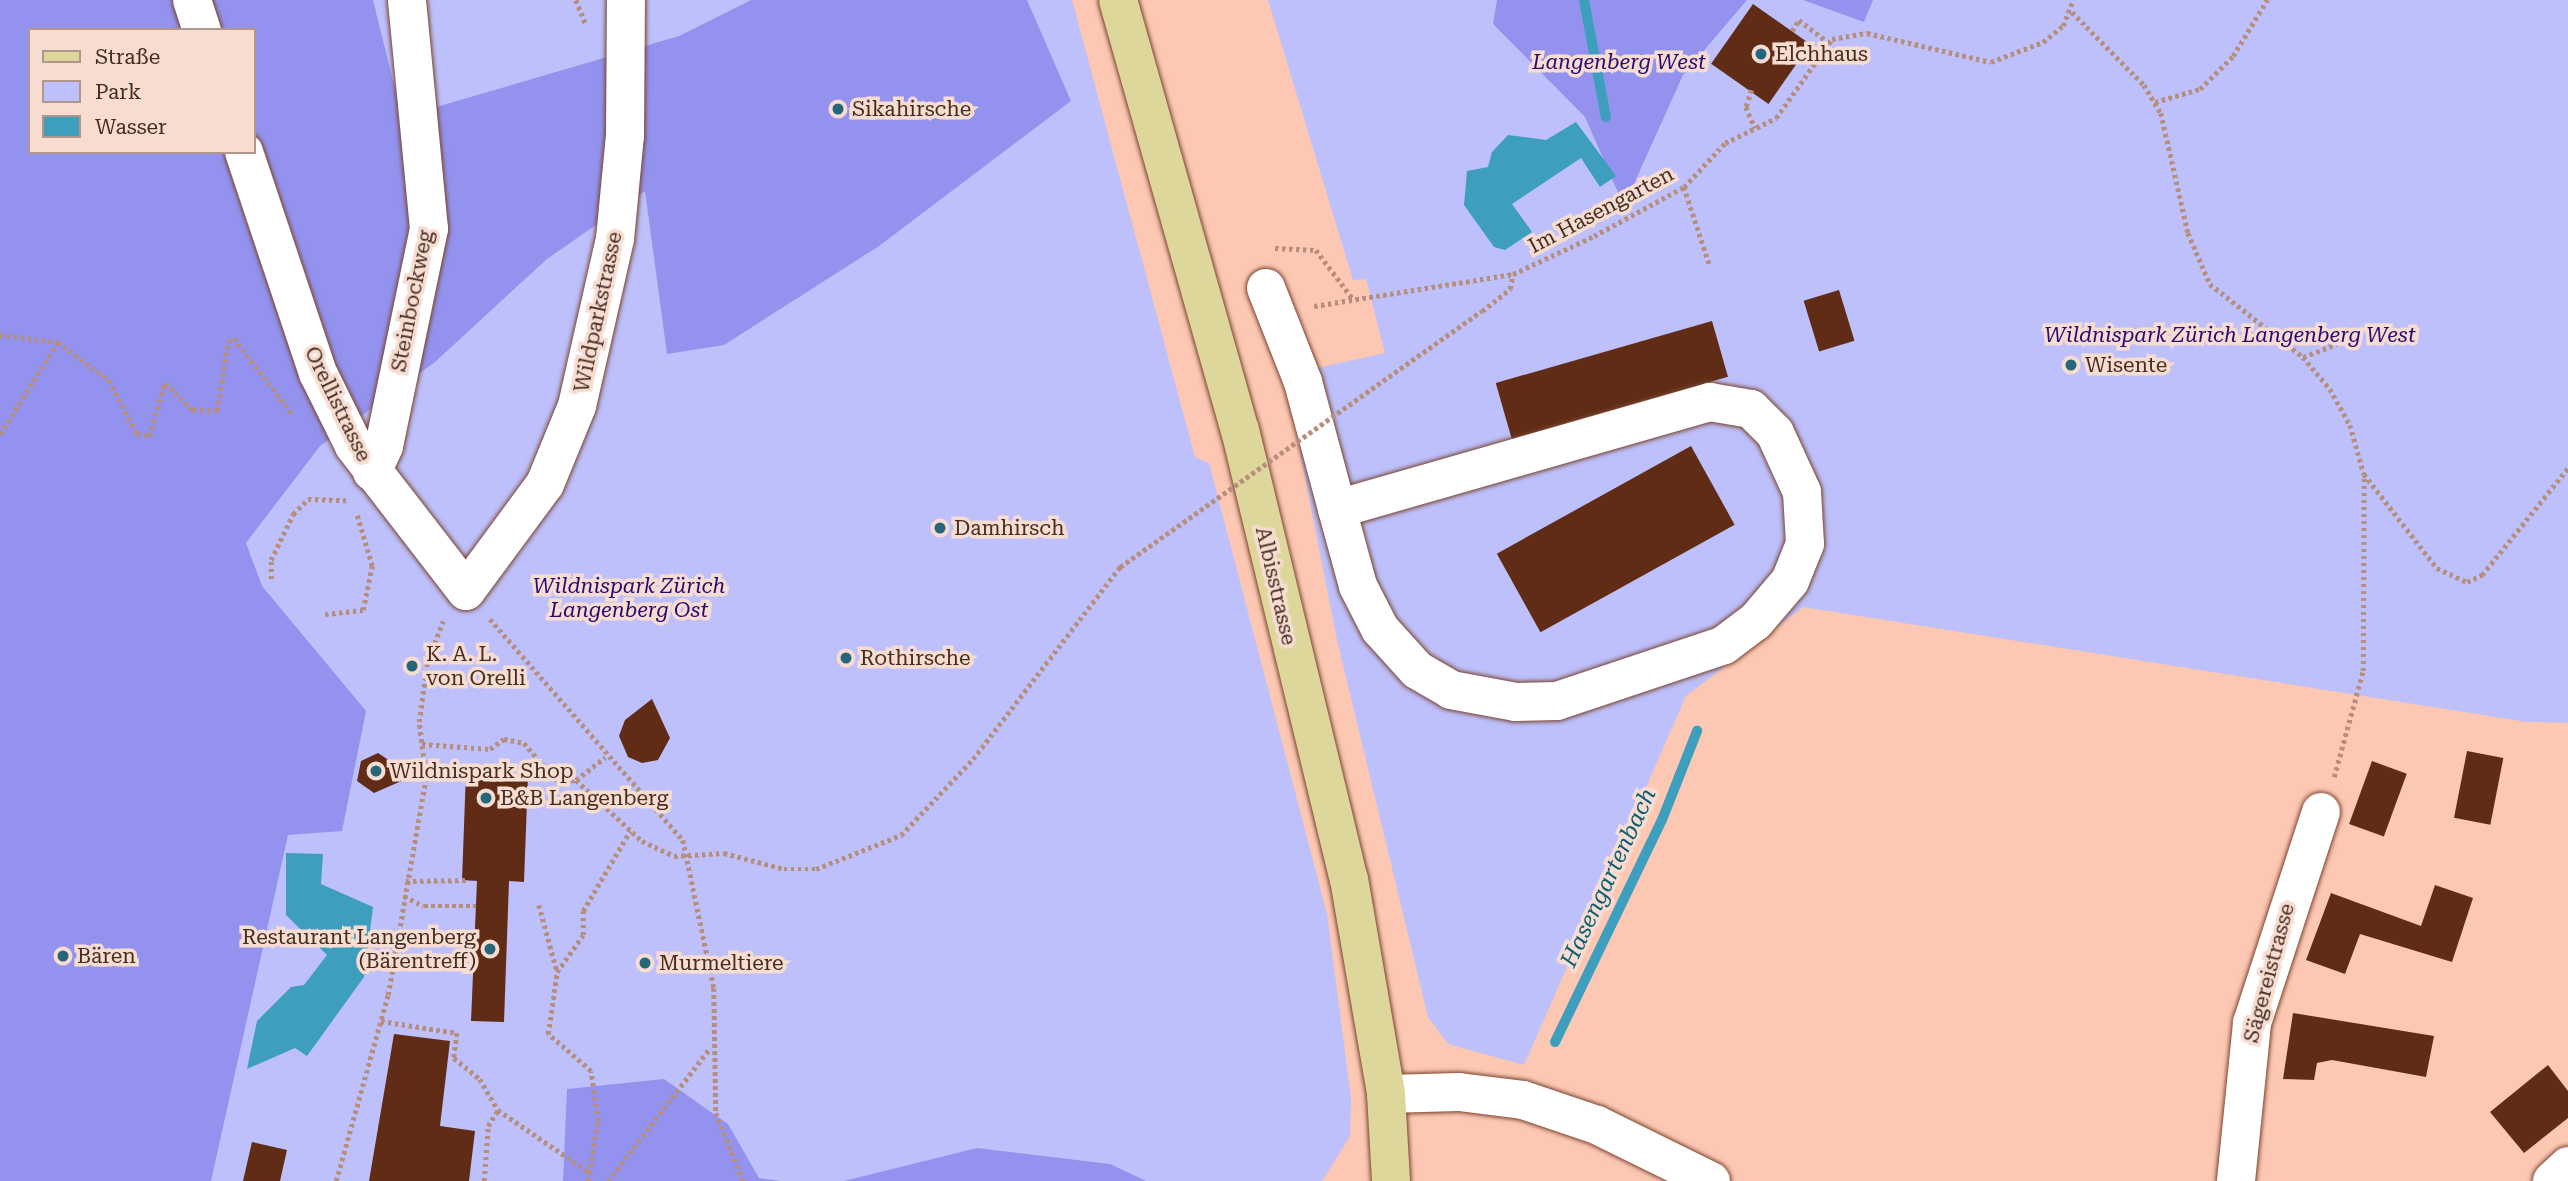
<!DOCTYPE html>
<meta charset="utf-8">
<style>
body{margin:0}
#map{position:relative;width:2568px;height:1181px;overflow:hidden;background:#fcc8b3;font-family:"Roboto Serif",serif}
div>[style]{position:absolute}
[style*='--x']{left:calc(var(--x)*1px);top:calc(var(--y)*1px);width:calc(var(--w)*1px);rotate:calc(var(--a)*1deg)}
.green>*{inset:0;background:#bdc0fb}
.forest>*{inset:0;background:#9393ef}
.water>*{inset:0;background:#3d9ebd}
.stream>*{height:10px;margin:-5px;padding:0 5px;transform-origin:5px;border-radius:5px;background:#3d9ebd}
.building>*{inset:0;background:#602c15;transform-origin:0 0}
.path>*{height:4.5px;margin-top:-2.25px;transform-origin:0;background:repeating-linear-gradient(90deg,#b78d7c 0 3.5px,transparent 0 7px)}
.roads{filter:drop-shadow(0 0 2px #7b442e) drop-shadow(0 0 2px #7b442e)}
.minor>*{height:38px;margin:-19px;padding:0 19px;transform-origin:19px;border-radius:19px;background:#fff}
.major>*{height:38px;margin:-19px;padding:0 19px;transform-origin:19px;border-radius:19px;background:#ddd79b}
.path-bridge>*{height:4.5px;margin-top:-2.25px;transform-origin:0;background:repeating-linear-gradient(90deg,#b78d7c 0 3.5px,transparent 0 7px)}
.dots>*{width:19px;height:19px;translate:-50% -50%;box-sizing:border-box;border:4px solid #f7dcd1;border-radius:50%}
span{translate:-50% -50%;white-space:nowrap;text-align:center;line-height:1.15;-webkit-text-stroke:7px #f7dcd1;paint-order:stroke}
.poi-label{font-size:21px;color:#462d22}
.left{translate:0 -50%;text-align:left}
.right{translate:-100% -50%;text-align:right}
.park-label{font-size:21px;color:#270a73;font-style:italic}
.street-label{font-size:21px;color:#462d22}
.water-label{font-size:23px;color:#0d5d73;font-style:italic}
.legend{position:absolute;left:28px;top:28px;width:228px;height:126px;box-sizing:border-box;background:#f7dcd1;border:2px solid #b0968b;margin:0;padding:9px 12px;list-style:none;font-size:21px;color:#462d22}
.legend li{display:flex;align-items:center;gap:14px;height:35px}
.legend b{width:35px;border:2px solid #b0968b}
</style>
<div id="map">
<div class="green">
<i style="clip-path:polygon(evenodd,0 0,1072px 0,1195px 457px,1209px 463px,1327px 914px,1351px 1098px,1350px 1136px,1322px 1181px,0 1181px,0 0,30px 30px,254px 30px,254px 152px,30px 152px,30px 30px)"></i>
<i style="clip-path:polygon(1268px 0,2568px 0,2568px 723px,2527px 722px,1803px 607px,1686px 696px,1524px 1065px,1448px 1044px,1428px 1017px,1337px 640px,1287px 386px,1313px 369px,1385px 353px,1366px 279px,1353px 280px)"></i>
</div>
<div class="forest">
<i style="clip-path:polygon(evenodd,0 0,373px 0,402px 117px,679px 36px,751px 0,1027px 0,1071px 101px,879px 246px,724px 345px,667px 354px,645px 191px,547px 259px,435px 362px,320px 446px,246px 543px,262px 586px,366px 711px,342px 831px,288px 835px,211px 1181px,0 1181px,0 0,30px 30px,254px 30px,254px 152px,30px 152px,30px 30px)"></i>
<i style="clip-path:polygon(1497px 0,1747px 0,1683px 75px,1624px 206px,1585px 117px,1493px 24px)"></i>
<i style="clip-path:polygon(1803px 0,1873px 0,1864px 22px)"></i>
<i style="clip-path:polygon(664px 1079px,728px 1124px,759px 1178px,781px 1181px,563px 1181px,567px 1089px)"></i>
<i style="clip-path:polygon(977px 1148px,1110px 1164px,1146px 1181px,844px 1181px)"></i>
</div>
<div class="water">
<i style="clip-path:polygon(1576px 122px,1616px 176px,1600px 187px,1581px 158px,1512px 204px,1532px 232px,1505px 250px,1494px 247px,1464px 205px,1467px 171px,1488px 167px,1492px 152px,1508px 135px,1546px 140px)"></i>
<i style="clip-path:polygon(286px 853px,323px 854px,321px 884px,373px 907px,364px 977px,307px 1056px,295px 1048px,247px 1069px,257px 1021px,291px 987px,304px 985px,327px 955px,286px 915px)"></i>
</div>
<div class="stream">
<i style="--x:1584;--y:0;--w:119;--a:79.4"></i>
<i style="--x:1555;--y:1042;--w:246;--a:-64.3"></i>
<i style="--x:1662;--y:820;--w:96;--a:-68.5"></i>
</div>
<div class="building">
<i style="left:1753px;top:4px;width:70px;height:73px;rotate:35deg"></i>
<i style="left:1839px;top:290px;width:53px;height:37px;rotate:73deg"></i>
<i style="left:1712px;top:321px;width:58px;height:225px;rotate:74deg"></i>
<i style="left:1691px;top:446px;width:90px;height:222px;rotate:61deg"></i>
<i style="clip-path:polygon(652px 699px,670px 738px,658px 760px,642px 763px,628px 757px,619px 736px,625px 720px)"></i>
<i style="left:2467px;top:751px;width:37px;height:68px;rotate:11deg"></i>
<i style="clip-path:polygon(378px 753px,413px 776px,374px 793px,357px 781px,361px 761px)"></i>
<i style="left:2372px;top:761px;width:37px;height:67px;rotate:20deg"></i>
<i style="clip-path:polygon(466px 772px,528px 775px,524px 882px,509px 881px,504px 1022px,471px 1021px,477px 881px,462px 880px)"></i>
<i style="clip-path:polygon(2435px 885px,2473px 898px,2452px 962px,2360px 934px,2345px 974px,2306px 960px,2331px 893px,2421px 926px)"></i>
<i style="clip-path:polygon(2293px 1013px,2434px 1036px,2426px 1077px,2332px 1060px,2317px 1063px,2314px 1080px,2283px 1079px)"></i>
<i style="clip-path:polygon(394px 1034px,450px 1041px,440px 1126px,475px 1131px,469px 1181px,369px 1181px)"></i>
<i style="clip-path:polygon(2548px 1065px,2568px 1091px,2568px 1118px,2524px 1153px,2490px 1112px)"></i>
<i style="clip-path:polygon(252px 1142px,287px 1150px,280px 1181px,243px 1181px)"></i>
</div>
<div class="path">
<i style="--x:576;--y:0;--w:27;--a:68"></i>
<i style="--x:2072;--y:12;--w:103;--a:45.4"></i>
<i style="--x:2144;--y:85;--w:33;--a:59"></i>
<i style="--x:2161;--y:113;--w:123;--a:77.3"></i>
<i style="--x:2188;--y:233;--w:56;--a:66.7"></i>
<i style="--x:2210;--y:284;--w:118;--a:38.1"></i>
<i style="--x:2303;--y:357;--w:42;--a:49.8"></i>
<i style="--x:2330;--y:389;--w:41;--a:60.9"></i>
<i style="--x:2350;--y:425;--w:51;--a:74.1"></i>
<i style="--x:2364;--y:474;--w:119;--a:52.2"></i>
<i style="--x:2437;--y:568;--w:33;--a:25"></i>
<i style="--x:2467;--y:582;--w:17;--a:-25"></i>
<i style="--x:2482;--y:575;--w:137;--a:-51.2"></i>
<i style="--x:1792;--y:31;--w:13;--a:-58"></i>
<i style="--x:1799;--y:20;--w:39;--a:37"></i>
<i style="--x:1752;--y:90;--w:18;--a:109"></i>
<i style="--x:1746;--y:107;--w:23;--a:67"></i>
<i style="--x:2155;--y:102;--w:47;--a:-16.1"></i>
<i style="--x:2200;--y:89;--w:47;--a:-45"></i>
<i style="--x:2233;--y:56;--w:66;--a:-58.7"></i>
<i style="--x:1684;--y:187;--w:83;--a:71.8"></i>
<i style="--x:1275;--y:248;--w:41;--a:2.8"></i>
<i style="--x:1316;--y:250;--w:61;--a:52.9"></i>
<i style="--x:1314;--y:306;--w:202;--a:-9.1"></i>
<i style="--x:1513;--y:274;--w:89;--a:-25.1"></i>
<i style="--x:1594;--y:236;--w:102;--a:-28.6"></i>
<i style="--x:1684;--y:187;--w:60;--a:-47"></i>
<i style="--x:1725;--y:143;--w:57;--a:-26.1"></i>
<i style="--x:1776;--y:118;--w:97;--a:-54.7"></i>
<i style="--x:1832;--y:39;--w:36;--a:-10"></i>
<i style="--x:1867;--y:33;--w:127;--a:13.2"></i>
<i style="--x:1991;--y:62;--w:56;--a:-21"></i>
<i style="--x:2043;--y:42;--w:26;--a:-39"></i>
<i style="--x:2063;--y:26;--w:28;--a:-69"></i>
<i style="--x:1482;--y:311;--w:36;--a:-38"></i>
<i style="--x:1510;--y:289;--w:15;--a:-79"></i>
<i style="--x:0;--y:335;--w:58;--a:6.9"></i>
<i style="--x:58;--y:342;--w:64;--a:36.7"></i>
<i style="--x:109;--y:380;--w:61;--a:62.6"></i>
<i style="--x:137;--y:434;--w:12;--a:9"></i>
<i style="--x:149;--y:436;--w:55;--a:-73.2"></i>
<i style="--x:165;--y:383;--w:39;--a:44"></i>
<i style="--x:193;--y:410;--w:24;--a:2"></i>
<i style="--x:217;--y:411;--w:70;--a:-80.9"></i>
<i style="--x:228;--y:342;--w:7;--a:-34"></i>
<i style="--x:234;--y:338;--w:97;--a:52.5"></i>
<i style="--x:2303;--y:357;--w:36;--a:-21"></i>
<i style="--x:0;--y:434;--w:109;--a:-57.8"></i>
<i style="--x:271;--y:579;--w:19;--a:-90"></i>
<i style="--x:271;--y:560;--w:51;--a:-64.4"></i>
<i style="--x:293;--y:514;--w:21;--a:-45"></i>
<i style="--x:308;--y:499;--w:38;--a:2"></i>
<i style="--x:325;--y:614;--w:38;--a:-6"></i>
<i style="--x:363;--y:610;--w:45;--a:-78.4"></i>
<i style="--x:372;--y:566;--w:53;--a:-106.4"></i>
<i style="--x:490;--y:619;--w:293;--a:48.9"></i>
<i style="--x:683;--y:840;--w:151;--a:78.2"></i>
<i style="--x:714;--y:988;--w:125;--a:89.1"></i>
<i style="--x:716;--y:1113;--w:73;--a:68.3"></i>
<i style="--x:422;--y:744;--w:68;--a:4.2"></i>
<i style="--x:490;--y:749;--w:17;--a:-36"></i>
<i style="--x:504;--y:739;--w:20;--a:11"></i>
<i style="--x:524;--y:743;--w:50;--a:49"></i>
<i style="--x:557;--y:781;--w:19;--a:-3"></i>
<i style="--x:576;--y:780;--w:90;--a:42.7"></i>
<i style="--x:642;--y:841;--w:35;--a:25"></i>
<i style="--x:674;--y:856;--w:50;--a:-3.4"></i>
<i style="--x:724;--y:853;--w:62;--a:14.9"></i>
<i style="--x:784;--y:869;--w:32;--a:0"></i>
<i style="--x:816;--y:869;--w:92;--a:-21.8"></i>
<i style="--x:901;--y:835;--w:105;--a:-46.5"></i>
<i style="--x:973;--y:759;--w:242;--a:-52.6"></i>
<i style="--x:2334;--y:777;--w:110;--a:-74.7"></i>
<i style="--x:2363;--y:671;--w:196;--a:-89.7"></i>
<i style="--x:576;--y:780;--w:37;--a:-38"></i>
<i style="--x:406;--y:881;--w:62;--a:-0.9"></i>
<i style="--x:404;--y:896;--w:22;--a:27"></i>
<i style="--x:424;--y:906;--w:52;--a:0"></i>
<i style="--x:539;--y:905;--w:68;--a:74.7"></i>
<i style="--x:381;--y:1021;--w:77;--a:9"></i>
<i style="--x:457;--y:1033;--w:25;--a:97"></i>
<i style="--x:454;--y:1058;--w:33;--a:39"></i>
<i style="--x:480;--y:1079;--w:36;--a:60"></i>
<i style="--x:336;--y:1181;--w:193;--a:-74.4"></i>
<i style="--x:388;--y:995;--w:221;--a:-80.1"></i>
<i style="--x:426;--y:777;--w:55;--a:-97.3"></i>
<i style="--x:419;--y:722;--w:60;--a:-82.3"></i>
<i style="--x:427;--y:663;--w:45;--a:-69.1"></i>
<i style="--x:484;--y:1181;--w:55;--a:-85.8"></i>
<i style="--x:488;--y:1126;--w:19;--a:-58"></i>
<i style="--x:498;--y:1110;--w:110;--a:34.3"></i>
<i style="--x:588;--y:1181;--w:61;--a:-80.5"></i>
<i style="--x:598;--y:1121;--w:50;--a:-98"></i>
<i style="--x:591;--y:1071;--w:57;--a:-139.3"></i>
<i style="--x:548;--y:1034;--w:63;--a:-81.7"></i>
<i style="--x:557;--y:972;--w:45;--a:-54.9"></i>
<i style="--x:583;--y:935;--w:24;--a:-90"></i>
<i style="--x:583;--y:911;--w:93;--a:-59.6"></i>
<i style="--x:608;--y:1181;--w:168;--a:-52.5"></i>
</div>
<div class="roads">
<div class="minor">
<i style="--x:192;--y:0;--w:32;--a:72"></i>
<i style="--x:244;--y:152;--w:233;--a:71.5"></i>
<i style="--x:318;--y:373;--w:81;--a:63.7"></i>
<i style="--x:354;--y:446;--w:183;--a:52.3"></i>
<i style="--x:466;--y:591;--w:133;--a:-53.6"></i>
<i style="--x:545;--y:484;--w:84;--a:-67.7"></i>
<i style="--x:577;--y:406;--w:171;--a:-77.2"></i>
<i style="--x:615;--y:239;--w:103;--a:-84.5"></i>
<i style="--x:625;--y:136;--w:136;--a:-89.6"></i>
<i style="--x:1266;--y:288;--w:101;--a:68.5"></i>
<i style="--x:1303;--y:382;--w:131;--a:75"></i>
<i style="--x:1337;--y:509;--w:80;--a:74.7"></i>
<i style="--x:1358;--y:586;--w:48;--a:62.9"></i>
<i style="--x:1380;--y:629;--w:55;--a:47.9"></i>
<i style="--x:1417;--y:670;--w:39;--a:30"></i>
<i style="--x:1451;--y:690;--w:66;--a:10.5"></i>
<i style="--x:1516;--y:702;--w:41;--a:-1.4"></i>
<i style="--x:1557;--y:701;--w:176;--a:-18.5"></i>
<i style="--x:1724;--y:645;--w:39;--a:-37"></i>
<i style="--x:1755;--y:622;--w:54;--a:-49.5"></i>
<i style="--x:1790;--y:581;--w:40;--a:-68"></i>
<i style="--x:1805;--y:544;--w:52;--a:-93.3"></i>
<i style="--x:1802;--y:492;--w:65;--a:-114.6"></i>
<i style="--x:1775;--y:433;--w:34;--a:-135"></i>
<i style="--x:1751;--y:409;--w:42;--a:-170.3"></i>
<i style="--x:1710;--y:402;--w:388;--a:164"></i>
<i style="--x:372;--y:472;--w:29;--a:-65"></i>
<i style="--x:384;--y:446;--w:222;--a:-78.3"></i>
<i style="--x:429;--y:229;--w:230;--a:-95.5"></i>
<i style="--x:1386;--y:1094;--w:73;--a:-1.6"></i>
<i style="--x:1459;--y:1092;--w:64;--a:7.1"></i>
<i style="--x:1523;--y:1100;--w:78;--a:18.7"></i>
<i style="--x:1597;--y:1125;--w:127;--a:26.2"></i>
<i style="--x:2236;--y:1181;--w:159;--a:-84.2"></i>
<i style="--x:2252;--y:1023;--w:222;--a:-71.9"></i>
<i style="--x:2552;--y:1181;--w:22;--a:-43"></i>
</div>
<div class="major">
<i style="--x:1118;--y:0;--w:447;--a:74.2"></i>
<i style="--x:1240;--y:430;--w:462;--a:76.4"></i>
<i style="--x:1349;--y:879;--w:218;--a:80.2"></i>
<i style="--x:1386;--y:1094;--w:87;--a:86.7"></i>
</div>
</div>
<div class="path-bridge">
<i style="--x:1120;--y:567;--w:443;--a:-35.3"></i>
</div>
<div class="dots">
<i style="left:1761px;top:54px;background:#26667b"></i>
<i style="left:838px;top:109px;background:#26667b"></i>
<i style="left:2071px;top:365px;background:#26667b"></i>
<i style="left:940px;top:528px;background:#26667b"></i>
<i style="left:846px;top:658px;background:#26667b"></i>
<i style="left:412px;top:666px;background:#26667b"></i>
<i style="left:376px;top:771px;background:#26667b"></i>
<i style="left:486px;top:798px;background:#26667b"></i>
<i style="left:490px;top:949px;background:#26667b"></i>
<i style="left:63px;top:956px;background:#26667b"></i>
<i style="left:645px;top:963px;background:#26667b"></i>
</div>
<div class="poi-label">
<span class="left" style="left:1775px;top:54px">Elchhaus</span>
<span class="left" style="left:852px;top:109px">Sikahirsche</span>
<span class="left" style="left:2085px;top:365px">Wisente</span>
<span class="left" style="left:954px;top:528px">Damhirsch</span>
<span class="left" style="left:426px;top:666px">K. A. L.<br>von Orelli</span>
<span class="left" style="left:860px;top:658px">Rothirsche</span>
<span class="left" style="left:390px;top:771px">Wildnispark Shop</span>
<span class="left" style="left:500px;top:798px">B&amp;B Langenberg</span>
<span class="right" style="left:476px;top:949px">Restaurant Langenberg<br>(Bärentreff)</span>
<span class="left" style="left:77px;top:956px">Bären</span>
<span class="left" style="left:659px;top:963px">Murmeltiere</span>
</div>
<div class="park-label">
<span style="left:1619px;top:62px">Langenberg West</span>
<span style="left:2230px;top:335px">Wildnispark Zürich Langenberg West</span>
<span style="left:629px;top:598px">Wildnispark Zürich<br>Langenberg Ost</span>
</div>
<div class="street-label">
<span style="left:1601px;top:210px;rotate:-28deg">Im Hasengarten</span>
<span style="left:412px;top:301px;rotate:-79deg">Steinbockweg</span>
<span style="left:598px;top:312px;rotate:-78deg">Wildparkstrasse</span>
<span style="left:338px;top:404px;rotate:64deg">Orellistrasse</span>
<span style="left:1276px;top:586px;rotate:77deg">Albisstrasse</span>
<span style="left:2269px;top:973px;rotate:-75deg">Sägereistrasse</span>
</div>
<div class="water-label">
<span style="left:1609px;top:878px;rotate:-65deg">Hasengartenbach</span>
</div>
<ul class="legend">
<li><b style="height:9px;background:#ddd79b"></b>Straße</li>
<li><b style="height:19px;background:#bdc0fb"></b>Park</li>
<li><b style="height:19px;background:#3d9ebd"></b>Wasser</li>
</ul>
</div>
